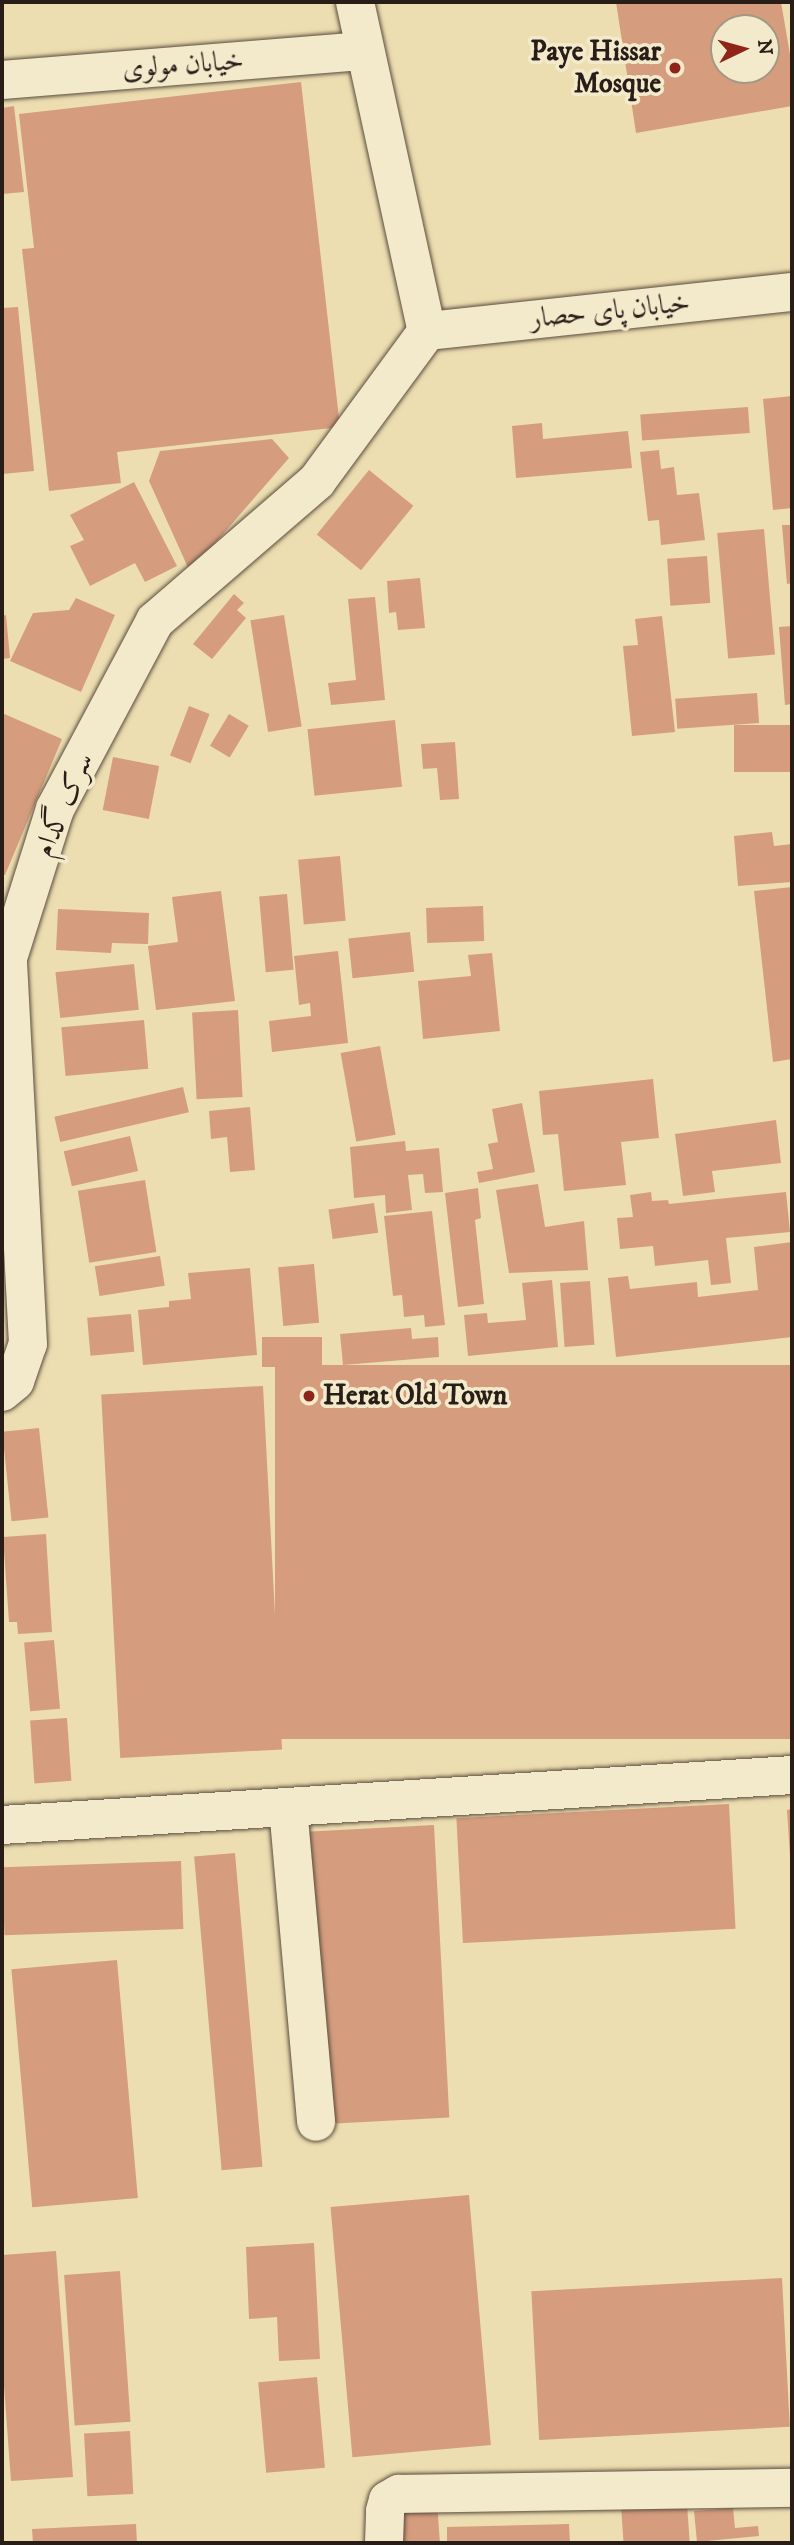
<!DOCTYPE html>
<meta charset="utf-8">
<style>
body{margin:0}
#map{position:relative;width:794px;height:2545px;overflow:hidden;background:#eddeb1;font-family:"IM FELL DW Pica",Amiri,serif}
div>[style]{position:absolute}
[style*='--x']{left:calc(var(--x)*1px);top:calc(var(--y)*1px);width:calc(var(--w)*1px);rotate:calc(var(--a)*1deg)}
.building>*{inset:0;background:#d59d7e;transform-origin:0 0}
.roads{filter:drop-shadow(0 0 2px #5a4d3e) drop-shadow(0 0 2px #5a4d3e)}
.minor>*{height:38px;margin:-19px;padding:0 19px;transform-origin:19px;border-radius:19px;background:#f3eacc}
.dots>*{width:19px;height:19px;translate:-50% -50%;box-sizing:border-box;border:4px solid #f3eacc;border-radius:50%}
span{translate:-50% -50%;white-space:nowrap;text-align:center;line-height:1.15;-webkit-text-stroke:7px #f3eacc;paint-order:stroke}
.poi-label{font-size:28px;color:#291d18;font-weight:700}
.right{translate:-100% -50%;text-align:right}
.left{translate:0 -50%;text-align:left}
.street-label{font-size:28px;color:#291d18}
.frame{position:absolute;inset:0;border:4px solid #291d18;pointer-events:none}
.north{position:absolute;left:710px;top:14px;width:70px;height:70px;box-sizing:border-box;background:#f3eacc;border:2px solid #a29884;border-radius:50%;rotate:85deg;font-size:19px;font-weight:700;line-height:28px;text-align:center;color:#291d18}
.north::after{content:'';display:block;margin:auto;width:24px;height:32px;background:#8f2418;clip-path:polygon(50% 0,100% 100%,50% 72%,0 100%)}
</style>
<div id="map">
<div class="building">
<i style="clip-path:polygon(evenodd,616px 2px,781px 2px,792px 66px,792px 106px,636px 133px,616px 2px,724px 28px,766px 28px,766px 70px,724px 70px,724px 28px)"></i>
<i style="clip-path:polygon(301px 82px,340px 427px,117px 452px,121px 483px,49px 491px,22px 249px,34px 248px,19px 114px)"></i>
<i style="clip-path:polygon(14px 106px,24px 192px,2px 194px,2px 108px)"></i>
<i style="clip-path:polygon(18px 307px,34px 471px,2px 474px,2px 308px)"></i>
<i style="clip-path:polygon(792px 396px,792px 508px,773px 510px,763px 399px)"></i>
<i style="left:748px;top:407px;width:26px;height:108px;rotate:86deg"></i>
<i style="clip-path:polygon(542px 423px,543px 439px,628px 431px,632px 468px,516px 478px,512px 426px)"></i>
<i style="clip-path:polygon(272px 439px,289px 458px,190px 572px,149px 481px,160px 451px)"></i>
<i style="clip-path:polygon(659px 450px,661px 469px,674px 467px,677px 495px,699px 493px,705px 540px,661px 545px,659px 520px,648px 521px,640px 452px)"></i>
<i style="left:369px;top:470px;width:57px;height:83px;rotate:39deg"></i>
<i style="clip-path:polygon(134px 482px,177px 566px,145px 582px,135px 563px,90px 586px,70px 546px,84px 540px,70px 515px)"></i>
<i style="clip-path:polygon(782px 525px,792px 525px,792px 583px,787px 584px)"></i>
<i style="left:764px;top:529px;width:126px;height:47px;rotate:85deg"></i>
<i style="left:707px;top:556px;width:47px;height:40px;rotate:86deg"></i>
<i style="clip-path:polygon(420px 578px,425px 628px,398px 630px,396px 612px,389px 613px,387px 581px)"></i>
<i style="clip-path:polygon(234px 594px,244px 603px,237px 610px,246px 618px,212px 659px,193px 644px)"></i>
<i style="clip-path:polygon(375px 597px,385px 700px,331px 705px,328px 683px,356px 680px,348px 599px)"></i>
<i style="clip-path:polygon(76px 598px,115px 615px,81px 692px,10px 661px,33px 613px,69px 610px)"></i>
<i style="clip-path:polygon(6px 615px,10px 658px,2px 659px,2px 616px)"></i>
<i style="left:284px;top:615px;width:113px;height:34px;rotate:81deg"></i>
<i style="clip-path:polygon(662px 616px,675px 732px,632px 736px,623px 646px,638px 645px,635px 619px)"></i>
<i style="clip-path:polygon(792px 626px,792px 704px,785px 705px,779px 627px)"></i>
<i style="left:757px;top:693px;width:30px;height:82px;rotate:86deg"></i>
<i style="left:189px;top:706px;width:22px;height:53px;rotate:21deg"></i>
<i style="clip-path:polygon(2px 713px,62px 739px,5px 875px,2px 875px)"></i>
<i style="left:229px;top:714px;width:23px;height:37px;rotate:31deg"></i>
<i style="left:395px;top:720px;width:67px;height:88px;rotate:84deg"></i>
<i style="left:792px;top:725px;width:47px;height:58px;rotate:90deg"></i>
<i style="clip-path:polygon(455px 742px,459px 799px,440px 800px,437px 768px,423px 769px,421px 744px)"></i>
<i style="left:113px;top:757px;width:47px;height:54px;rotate:11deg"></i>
<i style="clip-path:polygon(772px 832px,774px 846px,792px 844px,792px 882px,738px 886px,734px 836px)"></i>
<i style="left:340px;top:856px;width:65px;height:42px;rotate:85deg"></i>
<i style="clip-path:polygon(792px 887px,792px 1059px,773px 1062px,754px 891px)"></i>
<i style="clip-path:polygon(221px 891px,235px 1001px,156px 1010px,148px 946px,178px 942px,172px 897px)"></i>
<i style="left:287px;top:894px;width:76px;height:28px;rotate:85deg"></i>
<i style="left:483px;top:906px;width:35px;height:57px;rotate:88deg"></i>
<i style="clip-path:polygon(58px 909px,149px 913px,148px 944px,112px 943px,111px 953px,56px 950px)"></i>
<i style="left:410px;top:932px;width:40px;height:62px;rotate:84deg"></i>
<i style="clip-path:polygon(338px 951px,348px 1043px,272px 1052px,269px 1021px,311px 1016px,310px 1003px,299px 1005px,294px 956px)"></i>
<i style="clip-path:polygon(492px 953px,500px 1031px,423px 1039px,418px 981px,471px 976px,468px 955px)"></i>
<i style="left:134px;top:964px;width:46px;height:79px;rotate:84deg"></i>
<i style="left:238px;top:1010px;width:87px;height:46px;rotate:87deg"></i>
<i style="left:144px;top:1020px;width:49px;height:83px;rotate:85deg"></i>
<i style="left:380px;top:1046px;width:90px;height:40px;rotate:80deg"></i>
<i style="clip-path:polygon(653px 1079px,659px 1138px,621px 1142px,626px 1185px,564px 1191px,558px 1134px,543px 1135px,539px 1091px)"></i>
<i style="left:183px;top:1087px;width:26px;height:132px;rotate:77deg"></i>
<i style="clip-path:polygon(522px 1103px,535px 1172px,479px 1183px,477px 1172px,493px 1169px,488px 1144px,498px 1142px,492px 1109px)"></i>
<i style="clip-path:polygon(250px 1107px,255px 1170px,230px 1172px,227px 1137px,211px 1139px,209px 1111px)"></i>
<i style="clip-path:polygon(776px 1120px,781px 1163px,712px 1171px,715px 1192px,683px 1196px,675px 1134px)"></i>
<i style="left:130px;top:1136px;width:36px;height:68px;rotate:77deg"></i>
<i style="clip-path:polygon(405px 1141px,406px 1151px,439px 1148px,443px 1192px,425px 1193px,423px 1174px,408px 1175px,412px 1210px,386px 1213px,385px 1195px,354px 1198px,350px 1147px)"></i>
<i style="left:145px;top:1180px;width:73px;height:68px;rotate:81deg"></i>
<i style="clip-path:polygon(538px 1184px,545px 1227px,584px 1221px,588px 1270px,509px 1273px,496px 1190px)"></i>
<i style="clip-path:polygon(478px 1188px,481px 1218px,475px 1220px,484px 1304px,458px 1307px,445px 1193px)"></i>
<i style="clip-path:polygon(651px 1192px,652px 1201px,668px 1200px,669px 1204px,786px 1192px,790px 1232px,726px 1238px,731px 1283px,711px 1285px,708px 1260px,655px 1266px,653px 1246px,620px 1249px,617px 1218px,633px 1217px,630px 1195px)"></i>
<i style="left:374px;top:1203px;width:30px;height:46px;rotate:82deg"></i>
<i style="clip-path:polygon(432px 1211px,445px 1325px,425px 1327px,424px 1315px,404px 1317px,402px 1295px,393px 1296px,384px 1216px)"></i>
<i style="clip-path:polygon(792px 1242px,792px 1337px,616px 1357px,608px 1278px,628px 1276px,630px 1289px,697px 1282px,698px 1297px,758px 1290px,754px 1247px)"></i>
<i style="left:160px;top:1256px;width:30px;height:66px;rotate:81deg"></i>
<i style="left:314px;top:1264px;width:59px;height:36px;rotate:85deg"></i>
<i style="clip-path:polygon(250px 1268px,257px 1355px,143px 1365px,138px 1310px,169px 1307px,169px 1301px,191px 1299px,188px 1273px)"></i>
<i style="clip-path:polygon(552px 1280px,558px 1347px,468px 1356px,464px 1315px,487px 1313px,488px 1323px,526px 1320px,522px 1283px)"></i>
<i style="left:590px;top:1281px;width:64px;height:30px;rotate:86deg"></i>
<i style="left:131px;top:1314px;width:38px;height:44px;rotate:85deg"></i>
<i style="clip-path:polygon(411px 1328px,412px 1339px,438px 1337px,439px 1357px,343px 1365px,340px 1334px)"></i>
<i style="left:262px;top:1337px;width:60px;height:30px"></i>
<i style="left:792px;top:1365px;width:374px;height:517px;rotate:90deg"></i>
<i style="left:263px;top:1386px;width:364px;height:162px;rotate:87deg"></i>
<i style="left:39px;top:1428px;width:90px;height:37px;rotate:84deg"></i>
<i style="clip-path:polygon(46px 1534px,52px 1632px,18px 1634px,17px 1622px,9px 1622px,3px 1537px)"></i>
<i style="left:54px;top:1640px;width:69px;height:30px;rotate:85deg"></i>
<i style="left:67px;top:1718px;width:63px;height:37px;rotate:86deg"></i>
<i style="left:729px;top:1804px;width:125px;height:273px;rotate:87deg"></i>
<i style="clip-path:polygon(792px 1809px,792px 1856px,790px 1856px,787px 1810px)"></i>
<i style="left:434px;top:1825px;width:293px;height:128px;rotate:87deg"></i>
<i style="left:235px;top:1853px;width:315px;height:41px;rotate:85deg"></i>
<i style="left:181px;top:1861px;width:68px;height:179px;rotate:88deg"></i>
<i style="left:117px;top:1960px;width:239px;height:106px;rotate:85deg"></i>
<i style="left:469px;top:2195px;width:251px;height:139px;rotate:85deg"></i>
<i style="clip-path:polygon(314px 2243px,320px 2359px,279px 2361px,277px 2317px,249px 2319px,246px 2247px)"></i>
<i style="clip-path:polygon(56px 2251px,73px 2477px,11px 2481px,2px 2359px,2px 2255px)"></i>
<i style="left:120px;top:2271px;width:151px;height:56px;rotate:86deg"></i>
<i style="left:782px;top:2278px;width:149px;height:251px;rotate:87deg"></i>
<i style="left:317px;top:2377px;width:91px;height:59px;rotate:85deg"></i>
<i style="left:130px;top:2431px;width:63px;height:46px;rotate:87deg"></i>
<i style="left:437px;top:2501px;width:42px;height:42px;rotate:86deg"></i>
<i style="left:687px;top:2504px;width:39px;height:66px;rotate:86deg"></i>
<i style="clip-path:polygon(733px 2508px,735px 2528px,758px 2526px,759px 2536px,697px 2542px,694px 2511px)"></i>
<i style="clip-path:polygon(136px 2524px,137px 2543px,33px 2543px,32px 2529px)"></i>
<i style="clip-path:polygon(569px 2524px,570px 2543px,447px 2543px,447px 2527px)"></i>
</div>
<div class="roads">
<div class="minor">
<i style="--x:355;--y:2;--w:337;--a:77.7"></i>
<i style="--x:2;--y:80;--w:363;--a:-4.6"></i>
<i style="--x:427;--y:331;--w:367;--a:-6.1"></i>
<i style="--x:2;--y:1392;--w:17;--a:-40"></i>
<i style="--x:15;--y:1381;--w:39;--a:-71"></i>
<i style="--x:28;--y:1344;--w:387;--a:-93"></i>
<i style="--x:8;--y:958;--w:156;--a:-72.5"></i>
<i style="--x:55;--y:809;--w:213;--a:-62"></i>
<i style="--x:155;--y:621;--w:214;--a:-40.8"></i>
<i style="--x:317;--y:481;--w:186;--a:-53.7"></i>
<i style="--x:288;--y:1807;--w:316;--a:84.9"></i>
<i style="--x:2;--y:1825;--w:792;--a:-3.62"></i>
<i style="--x:384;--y:2543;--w:32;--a:-88"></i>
<i style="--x:385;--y:2511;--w:11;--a:-75"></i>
<i style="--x:388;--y:2500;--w:13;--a:-29"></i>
<i style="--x:399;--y:2494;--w:393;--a:-0.9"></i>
</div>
</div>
<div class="dots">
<i style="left:675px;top:68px;background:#8f2418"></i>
<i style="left:309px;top:1396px;background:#8f2418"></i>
</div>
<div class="poi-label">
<span class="right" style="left:661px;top:68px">Paye Hissar<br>Mosque</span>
<span class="left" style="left:323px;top:1396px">Herat Old Town</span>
</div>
<div class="street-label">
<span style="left:183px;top:65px;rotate:-4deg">خیابان مولوی</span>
<span style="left:610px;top:311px;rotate:-6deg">خیابان پای حصار</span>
<span style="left:64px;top:805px;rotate:-67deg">سرک گدام</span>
</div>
<div class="frame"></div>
<div class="north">N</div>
</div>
